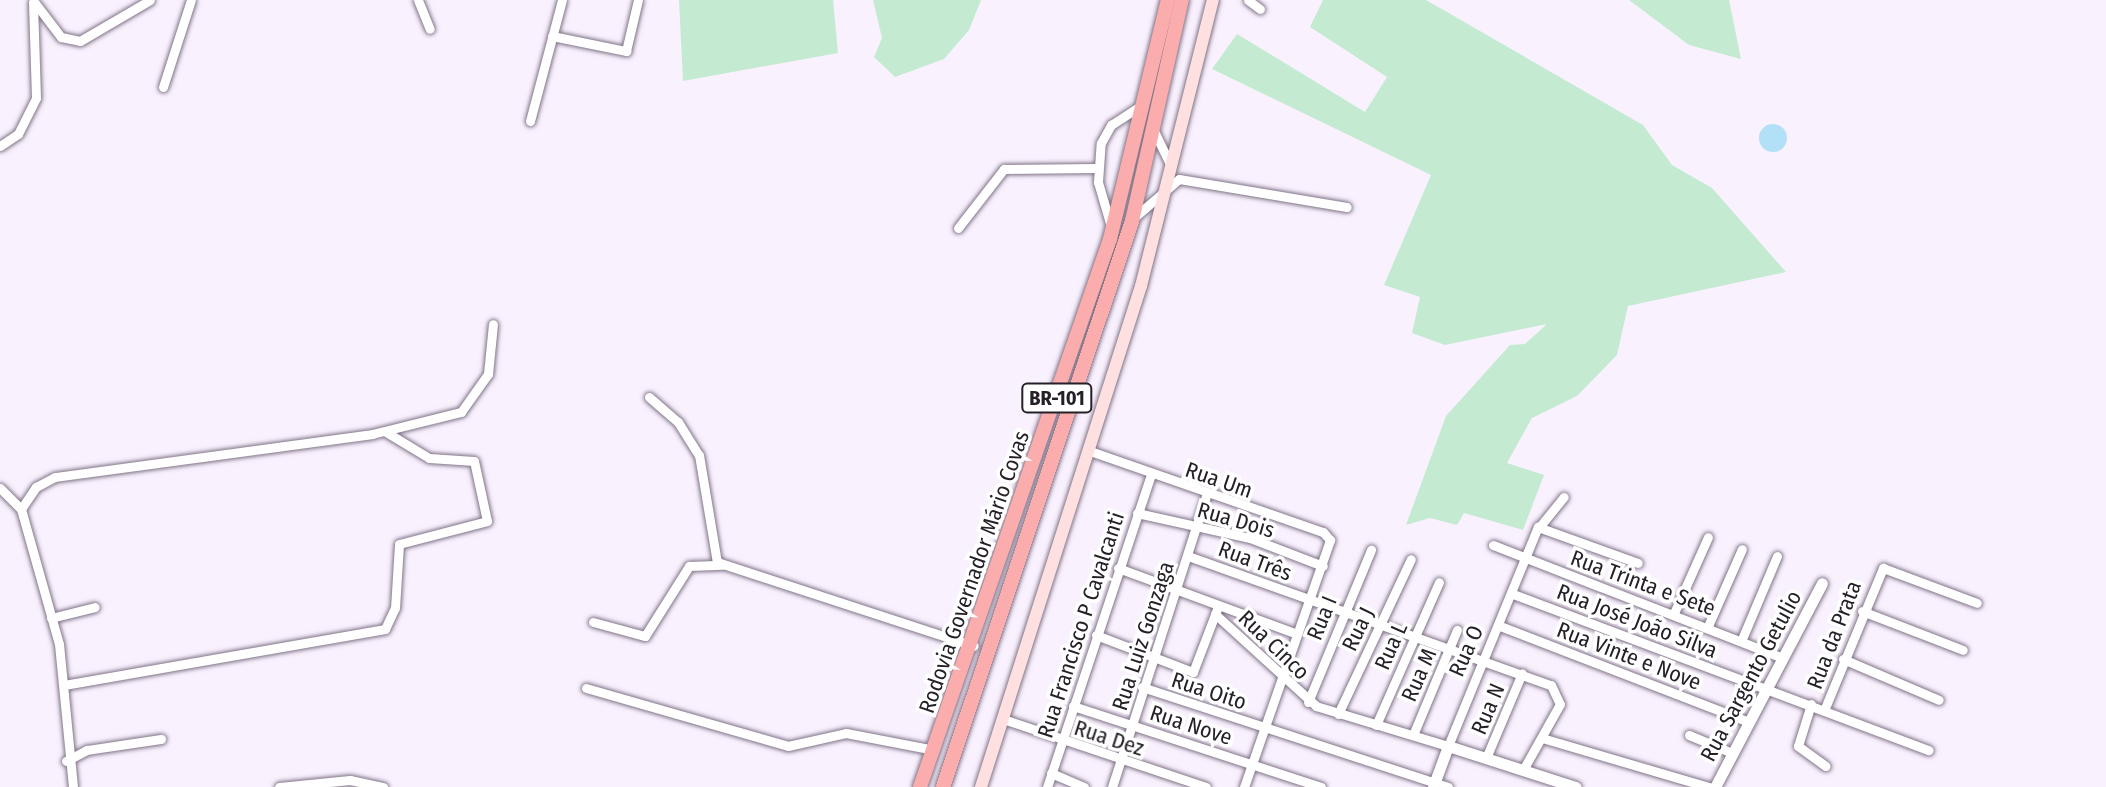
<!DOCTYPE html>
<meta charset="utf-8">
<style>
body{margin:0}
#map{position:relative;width:2106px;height:787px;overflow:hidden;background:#f9f1fe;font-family:"Fira Sans Condensed",sans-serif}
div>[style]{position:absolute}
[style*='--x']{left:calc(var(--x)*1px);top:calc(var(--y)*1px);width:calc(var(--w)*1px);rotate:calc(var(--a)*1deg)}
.green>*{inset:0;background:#c4ebd1}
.water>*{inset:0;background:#b2e1f7}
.round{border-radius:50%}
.roads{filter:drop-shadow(0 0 2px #807487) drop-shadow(0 0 2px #807487)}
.minor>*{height:9px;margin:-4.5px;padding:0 4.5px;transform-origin:4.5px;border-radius:4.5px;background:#fff}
.tertiary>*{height:11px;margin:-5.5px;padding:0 5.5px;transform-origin:5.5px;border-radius:5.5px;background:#fff}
.secondary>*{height:12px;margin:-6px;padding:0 6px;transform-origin:6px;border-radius:6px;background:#fee0e0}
.trunk>*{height:14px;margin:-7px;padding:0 7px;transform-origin:7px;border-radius:7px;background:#fbacac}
span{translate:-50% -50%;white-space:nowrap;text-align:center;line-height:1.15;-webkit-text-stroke:7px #fff;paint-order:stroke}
.shield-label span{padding:2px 6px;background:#fff;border:2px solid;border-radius:6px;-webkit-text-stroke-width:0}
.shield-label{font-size:20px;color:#252028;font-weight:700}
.street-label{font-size:22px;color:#252028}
</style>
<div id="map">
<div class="green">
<i style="clip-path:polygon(679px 0,833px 0,838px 53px,683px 81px)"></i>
<i style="clip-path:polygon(873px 0,981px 0,969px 30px,944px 59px,895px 77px,874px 57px,882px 38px)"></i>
<i style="clip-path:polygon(1323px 0,1426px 0,1643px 125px,1672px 165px,1712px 188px,1786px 272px,1628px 306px,1617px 355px,1577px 396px,1532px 418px,1507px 463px,1544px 475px,1523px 530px,1464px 513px,1457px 525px,1430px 518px,1406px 525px,1446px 416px,1510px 345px,1525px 344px,1547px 324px,1445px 345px,1412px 333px,1420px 297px,1384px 285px,1431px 175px,1212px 69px,1237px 34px,1365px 112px,1387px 77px,1310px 27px)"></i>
<i style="clip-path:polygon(1629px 0,1729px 0,1741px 59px,1689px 45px)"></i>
</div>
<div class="water">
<i class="round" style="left:1759px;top:124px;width:28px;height:28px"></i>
</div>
<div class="roads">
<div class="minor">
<i style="--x:418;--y:0;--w:31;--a:68"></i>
<i style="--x:1248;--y:0;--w:15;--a:37"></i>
<i style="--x:35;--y:3;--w:43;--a:52.6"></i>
<i style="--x:61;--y:37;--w:19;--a:12"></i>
<i style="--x:80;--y:41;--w:81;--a:-30.4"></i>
<i style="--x:552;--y:36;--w:76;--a:11.5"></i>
<i style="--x:626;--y:51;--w:52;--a:-76.8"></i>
<i style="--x:163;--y:87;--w:91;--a:-72.2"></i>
<i style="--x:530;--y:121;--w:125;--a:-75.2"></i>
<i style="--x:1153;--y:129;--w:41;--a:64.1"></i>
<i style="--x:0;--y:146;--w:22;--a:-34"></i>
<i style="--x:18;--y:134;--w:40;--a:-63.4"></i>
<i style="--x:36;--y:98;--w:96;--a:-91.8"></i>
<i style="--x:1137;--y:215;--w:55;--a:-40.6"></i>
<i style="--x:1179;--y:179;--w:170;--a:9.5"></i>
<i style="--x:958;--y:228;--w:75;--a:-52.1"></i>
<i style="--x:1004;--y:169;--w:93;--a:-0.6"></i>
<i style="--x:1112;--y:230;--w:50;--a:-106.3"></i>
<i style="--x:1098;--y:182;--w:39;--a:-86"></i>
<i style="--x:1101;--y:143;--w:21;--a:-61"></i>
<i style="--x:1111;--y:125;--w:38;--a:-33"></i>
<i style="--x:649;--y:397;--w:38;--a:41"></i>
<i style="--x:678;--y:422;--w:39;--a:58"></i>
<i style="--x:699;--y:455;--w:109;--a:80.5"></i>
<i style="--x:717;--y:562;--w:270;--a:18.1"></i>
<i style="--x:1090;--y:451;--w:247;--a:19.2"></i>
<i style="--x:1323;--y:532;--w:11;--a:49"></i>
<i style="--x:1330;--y:540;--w:262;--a:109.2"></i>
<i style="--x:0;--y:488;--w:30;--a:45"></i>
<i style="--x:21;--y:509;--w:140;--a:74.3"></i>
<i style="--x:59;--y:644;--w:144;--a:84.4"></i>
<i style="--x:21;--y:509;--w:27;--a:-56"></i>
<i style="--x:36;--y:487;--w:21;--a:-28"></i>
<i style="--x:55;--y:477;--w:320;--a:-7.7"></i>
<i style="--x:372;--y:434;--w:92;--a:-13.9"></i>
<i style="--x:461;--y:412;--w:47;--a:-54.6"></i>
<i style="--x:488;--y:374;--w:50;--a:-84.3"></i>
<i style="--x:1137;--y:513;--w:116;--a:12.5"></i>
<i style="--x:1250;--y:538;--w:78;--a:21"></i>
<i style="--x:1541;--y:525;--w:36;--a:-51"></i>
<i style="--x:1493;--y:545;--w:309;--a:21.3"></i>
<i style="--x:1188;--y:556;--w:385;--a:19.6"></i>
<i style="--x:1551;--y:685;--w:21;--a:65"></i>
<i style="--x:1560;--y:704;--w:76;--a:119.3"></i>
<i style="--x:1118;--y:568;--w:191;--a:20.2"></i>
<i style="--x:1513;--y:594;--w:444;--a:20.6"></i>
<i style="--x:1862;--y:611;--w:108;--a:21.1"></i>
<i style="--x:1674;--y:613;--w:83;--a:-65.9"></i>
<i style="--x:1215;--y:614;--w:137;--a:42.3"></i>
<i style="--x:1316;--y:706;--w:138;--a:16.9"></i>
<i style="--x:1448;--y:746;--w:237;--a:-67.7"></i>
<i style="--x:1538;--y:527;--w:106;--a:19.8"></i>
<i style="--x:51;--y:618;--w:45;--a:-14"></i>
<i style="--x:593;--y:622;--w:54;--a:15.1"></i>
<i style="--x:645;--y:636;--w:83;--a:-57.8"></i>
<i style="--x:689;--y:566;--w:33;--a:-2"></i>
<i style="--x:1500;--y:626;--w:264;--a:21.1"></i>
<i style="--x:1708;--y:626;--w:84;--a:-66.2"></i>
<i style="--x:1096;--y:635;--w:104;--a:20.9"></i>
<i style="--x:1193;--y:672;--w:67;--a:-69.1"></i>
<i style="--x:1742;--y:639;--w:90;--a:-67.1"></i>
<i style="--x:1843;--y:659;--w:104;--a:23.1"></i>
<i style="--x:64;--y:685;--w:326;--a:-9.9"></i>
<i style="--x:385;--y:629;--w:23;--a:-65"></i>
<i style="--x:395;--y:608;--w:64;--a:-86.4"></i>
<i style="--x:399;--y:544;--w:91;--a:-14.6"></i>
<i style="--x:487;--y:521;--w:61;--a:-102.2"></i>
<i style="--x:474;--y:461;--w:45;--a:-176.2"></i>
<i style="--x:429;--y:458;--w:50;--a:-148.8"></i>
<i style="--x:1142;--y:687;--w:322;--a:18.1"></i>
<i style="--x:586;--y:688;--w:210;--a:16"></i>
<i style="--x:788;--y:746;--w:59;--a:-12.6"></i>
<i style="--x:846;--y:733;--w:90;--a:10.9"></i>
<i style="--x:1308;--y:702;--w:165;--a:-67.5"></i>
<i style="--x:1811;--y:704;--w:44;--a:107.2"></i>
<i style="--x:1798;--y:746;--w:34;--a:36"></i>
<i style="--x:1073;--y:706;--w:261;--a:18.1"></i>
<i style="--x:1825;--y:708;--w:152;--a:-67.5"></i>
<i style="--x:1883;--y:568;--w:100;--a:20.4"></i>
<i style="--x:1338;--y:714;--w:171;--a:-64.8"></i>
<i style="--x:1003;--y:719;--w:214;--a:18.5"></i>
<i style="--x:1376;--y:725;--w:156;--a:-66.2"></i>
<i style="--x:1413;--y:735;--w:114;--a:-67.3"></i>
<i style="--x:1689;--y:735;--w:47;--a:22.7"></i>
<i style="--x:1542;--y:738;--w:174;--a:16.4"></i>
<i style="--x:1486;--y:758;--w:92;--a:-67"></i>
<i style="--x:66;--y:761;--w:24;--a:-28"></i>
<i style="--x:87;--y:750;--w:75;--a:-8.5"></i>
<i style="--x:1051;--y:773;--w:36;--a:23"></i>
<i style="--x:279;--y:787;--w:71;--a:-5.6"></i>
<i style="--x:350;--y:780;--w:34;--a:12"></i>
<i style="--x:1047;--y:787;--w:329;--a:-71.6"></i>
<i style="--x:1112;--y:787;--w:306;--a:-72.1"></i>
</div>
<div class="tertiary">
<i style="--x:1433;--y:787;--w:44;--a:-69.9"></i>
<i style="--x:1448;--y:746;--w:134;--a:17.8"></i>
<i style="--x:1715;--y:787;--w:230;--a:-62.3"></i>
</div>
<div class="secondary">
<i style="--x:981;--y:787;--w:526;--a:-72.29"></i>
<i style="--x:1141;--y:286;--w:295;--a:-75.9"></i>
</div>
<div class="trunk">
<i style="--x:920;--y:787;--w:580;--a:-70.88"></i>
<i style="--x:1110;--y:239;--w:246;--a:-76.4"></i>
<i style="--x:943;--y:787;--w:597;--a:-71.53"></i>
<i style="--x:1132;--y:221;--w:227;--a:-77.3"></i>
</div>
</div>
<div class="shield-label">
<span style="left:1057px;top:398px">BR-101</span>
</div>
<div class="street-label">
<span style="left:1219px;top:480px;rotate:19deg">Rua Um</span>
<span style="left:1236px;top:520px;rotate:16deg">Rua Dois</span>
<span style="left:1255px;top:561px;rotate:20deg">Rua Três</span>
<span style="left:974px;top:572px;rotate:-71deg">Rodovia Governador Mário Covas</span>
<span style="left:1643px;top:583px;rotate:20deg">Rua Trinta e Sete</span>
<span style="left:1322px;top:618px;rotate:-68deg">Rua I</span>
<span style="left:1637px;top:621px;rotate:21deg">Rua José João Silva</span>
<span style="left:1081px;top:625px;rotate:-72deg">Rua Francisco P Cavalcanti</span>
<span style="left:1358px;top:629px;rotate:-64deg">Rua J</span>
<span style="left:1834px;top:635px;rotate:-69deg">Rua da Prata</span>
<span style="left:1143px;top:636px;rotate:-72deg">Rua Luiz Gonzaga</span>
<span style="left:1274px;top:645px;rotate:44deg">Rua Cinco</span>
<span style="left:1391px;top:646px;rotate:-66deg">Rua L</span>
<span style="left:1466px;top:651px;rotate:-66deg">Rua O</span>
<span style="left:1629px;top:656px;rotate:21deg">Rua Vinte e Nove</span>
<span style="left:1419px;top:675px;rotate:-66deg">Rua M</span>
<span style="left:1751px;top:676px;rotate:-62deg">Rua Sargento Getulio</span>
<span style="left:1209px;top:691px;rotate:18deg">Rua Oito</span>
<span style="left:1488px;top:709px;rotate:-67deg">Rua N</span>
<span style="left:1191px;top:725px;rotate:18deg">Rua Nove</span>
<span style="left:1109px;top:738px;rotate:18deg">Rua Dez</span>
</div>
</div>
